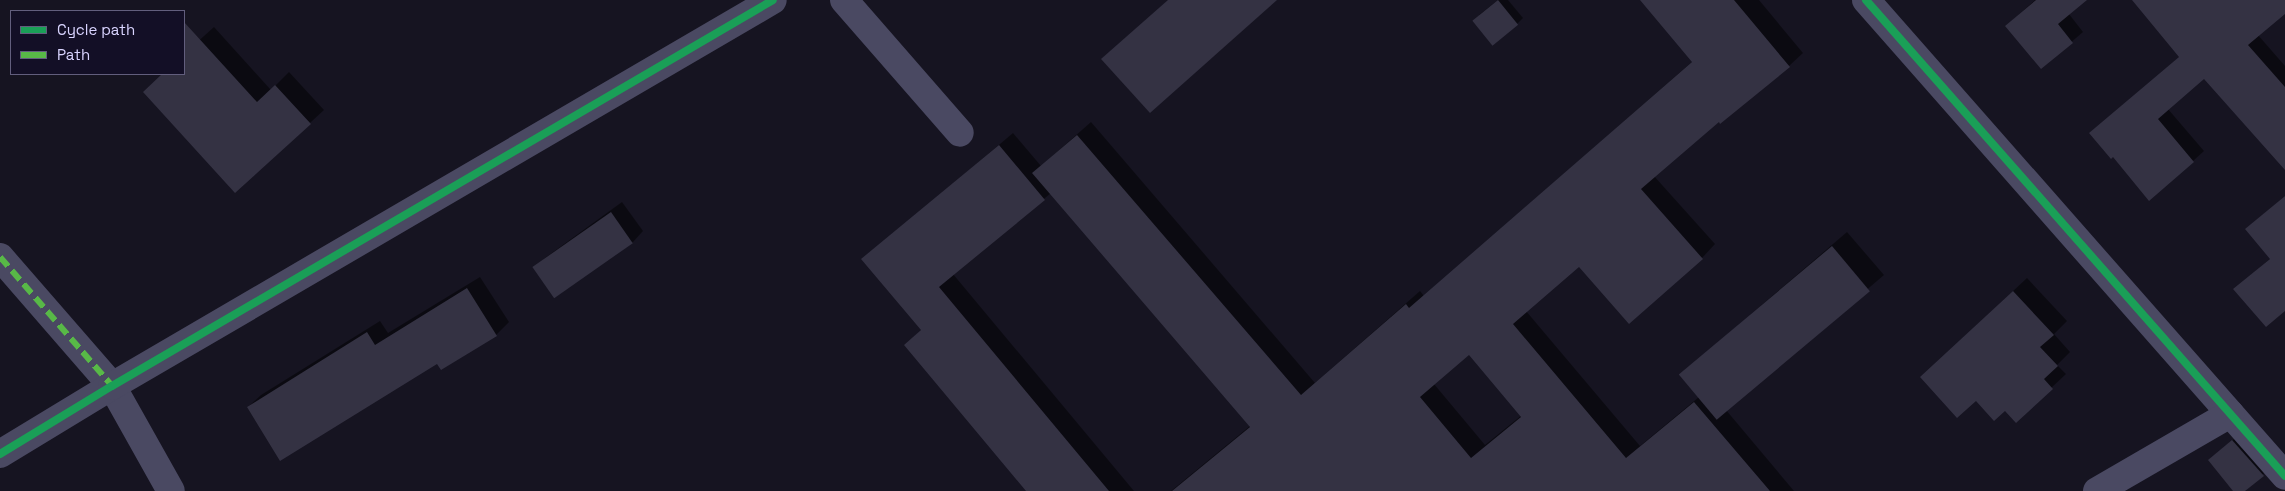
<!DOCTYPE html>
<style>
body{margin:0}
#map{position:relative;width:2285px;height:491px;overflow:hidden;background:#161421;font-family:"Space Grotesk",sans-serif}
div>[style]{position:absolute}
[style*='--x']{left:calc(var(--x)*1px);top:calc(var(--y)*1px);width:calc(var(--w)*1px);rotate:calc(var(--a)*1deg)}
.shadow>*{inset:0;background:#0007}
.building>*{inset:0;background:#343243;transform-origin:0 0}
.minor>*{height:28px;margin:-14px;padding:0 14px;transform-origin:14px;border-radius:14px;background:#4a4962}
.quiet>*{height:6px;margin-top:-3px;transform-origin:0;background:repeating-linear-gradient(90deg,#58b947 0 12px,transparent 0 18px)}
.cycleway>*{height:8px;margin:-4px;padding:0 4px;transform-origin:4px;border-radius:4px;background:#1a9f57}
span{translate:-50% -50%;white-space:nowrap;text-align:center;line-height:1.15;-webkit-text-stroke:4.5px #130f26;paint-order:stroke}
.legend{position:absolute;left:10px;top:10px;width:175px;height:65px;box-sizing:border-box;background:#130f26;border:1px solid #625e7d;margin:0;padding:6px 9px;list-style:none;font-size:15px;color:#d9d4ff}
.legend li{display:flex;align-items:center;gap:10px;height:25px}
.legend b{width:25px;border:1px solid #625e7d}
</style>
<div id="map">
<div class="shadow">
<i style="clip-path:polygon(1498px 0,1508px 0,1523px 18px,1517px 24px,1479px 15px)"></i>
<i style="clip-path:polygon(evenodd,1642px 0,1759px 0,1803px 53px,1789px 66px,1720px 122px,1719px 120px,1654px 176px,1715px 244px,1702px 258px,1630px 322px,1579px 265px,1526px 311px,1640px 446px,1699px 397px,1680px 375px,1847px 232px,1884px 275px,1726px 410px,1794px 491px,1171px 491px,1250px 426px,1051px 193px,953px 274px,1134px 491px,1028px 491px,906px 345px,922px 329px,863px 260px,1013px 133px,1041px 166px,1091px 122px,1315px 383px,1420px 291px,1424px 296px,1693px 61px,1642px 0,1469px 353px,1522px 415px,1485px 445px,1434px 384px,1469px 353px)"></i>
<i style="clip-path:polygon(2035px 0,2085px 0,2069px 14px,2083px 32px,2041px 68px,2006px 26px)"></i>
<i style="clip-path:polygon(2133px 0,2285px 0,2285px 12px,2258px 35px,2285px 66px,2285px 168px,2204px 77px,2168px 109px,2204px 151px,2193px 161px,2113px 156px,2180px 56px)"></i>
<i style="clip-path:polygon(214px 27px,271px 90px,289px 72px,324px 110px,235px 192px,144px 92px,163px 74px,184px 74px,184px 54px)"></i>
<i style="clip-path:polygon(2285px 196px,2285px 310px,2235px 289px,2271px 258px,2246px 229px)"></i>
<i style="clip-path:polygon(622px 202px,643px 231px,633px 242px,555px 297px,534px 268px,545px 258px)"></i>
<i style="clip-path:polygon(480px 277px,509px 322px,496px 335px,442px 369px,438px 362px,248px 407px,261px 395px,380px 321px,388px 333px)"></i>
<i style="clip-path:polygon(2027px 278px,2067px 321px,2054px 334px,2070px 352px,2057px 365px,2066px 374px,2016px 421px,2005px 409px,1976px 399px,1935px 364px)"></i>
<i style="clip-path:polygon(2239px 435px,2269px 469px,2243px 491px,2235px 491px,2209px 460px)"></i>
</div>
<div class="building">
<i style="clip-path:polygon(1168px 0,1277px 0,1150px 113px,1101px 59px)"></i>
<i style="left:1498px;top:0;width:32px;height:33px;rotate:51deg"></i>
<i style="clip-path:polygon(evenodd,1640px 0,1734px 0,1790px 67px,1720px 124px,1719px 122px,1641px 189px,1703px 259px,1629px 324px,1579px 267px,1513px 324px,1626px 458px,1694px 402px,1770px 491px,1172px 491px,1250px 427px,1032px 173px,1077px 135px,1301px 395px,1406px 304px,1409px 308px,1692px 62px,1640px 0,1469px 355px,1521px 417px,1471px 458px,1420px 397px,1469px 355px)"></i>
<i style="clip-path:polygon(2036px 0,2087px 0,2058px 24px,2073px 43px,2041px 69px,2005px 26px)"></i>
<i style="clip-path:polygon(2132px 0,2285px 0,2285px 14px,2248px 45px,2285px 87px,2285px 170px,2204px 79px,2158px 119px,2194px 162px,2149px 201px,2113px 157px,2111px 159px,2089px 133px,2179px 57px)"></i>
<i style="clip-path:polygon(184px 22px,257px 102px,275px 85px,311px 124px,235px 193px,143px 92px,162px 74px,184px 74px)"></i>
<i style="clip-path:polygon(999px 145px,1045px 200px,939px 287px,1109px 491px,1026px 491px,904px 345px,921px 330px,861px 259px)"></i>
<i style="clip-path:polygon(2285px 196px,2285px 311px,2266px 327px,2233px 289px,2270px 259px,2245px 229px)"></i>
<i style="left:611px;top:212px;width:38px;height:96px;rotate:55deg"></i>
<i style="left:1832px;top:246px;width:59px;height:200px;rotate:50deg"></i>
<i style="clip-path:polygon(467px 288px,497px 336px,441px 370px,437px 364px,280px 461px,247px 407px,367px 332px,375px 345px)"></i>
<i style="clip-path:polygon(2013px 291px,2054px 335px,2040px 347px,2058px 366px,2044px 379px,2053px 389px,2016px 423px,2005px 411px,1994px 421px,1976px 401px,1957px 418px,1920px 377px)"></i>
<i style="clip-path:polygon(2232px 440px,2264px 476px,2245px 491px,2233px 491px,2208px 460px)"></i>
</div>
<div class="minor">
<i style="--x:844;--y:0;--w:176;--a:48.9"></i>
<i style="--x:1866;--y:0;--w:634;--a:48.64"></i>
<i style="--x:0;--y:257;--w:171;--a:49"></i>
<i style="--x:112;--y:386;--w:120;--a:60.7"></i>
<i style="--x:0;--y:454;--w:131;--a:-31.3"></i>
<i style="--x:112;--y:386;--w:765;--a:-30.28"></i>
<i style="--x:2097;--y:491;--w:154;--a:-30.1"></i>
</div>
<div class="quiet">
<i style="--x:0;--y:257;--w:171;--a:49"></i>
</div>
<div class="cycleway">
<i style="--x:1866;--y:0;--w:634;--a:48.64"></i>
<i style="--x:0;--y:454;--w:131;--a:-31.3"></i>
<i style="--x:112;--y:386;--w:765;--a:-30.28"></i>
</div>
<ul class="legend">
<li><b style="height:6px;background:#1a9f57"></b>Cycle path</li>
<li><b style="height:6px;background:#58b947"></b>Path</li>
</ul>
</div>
